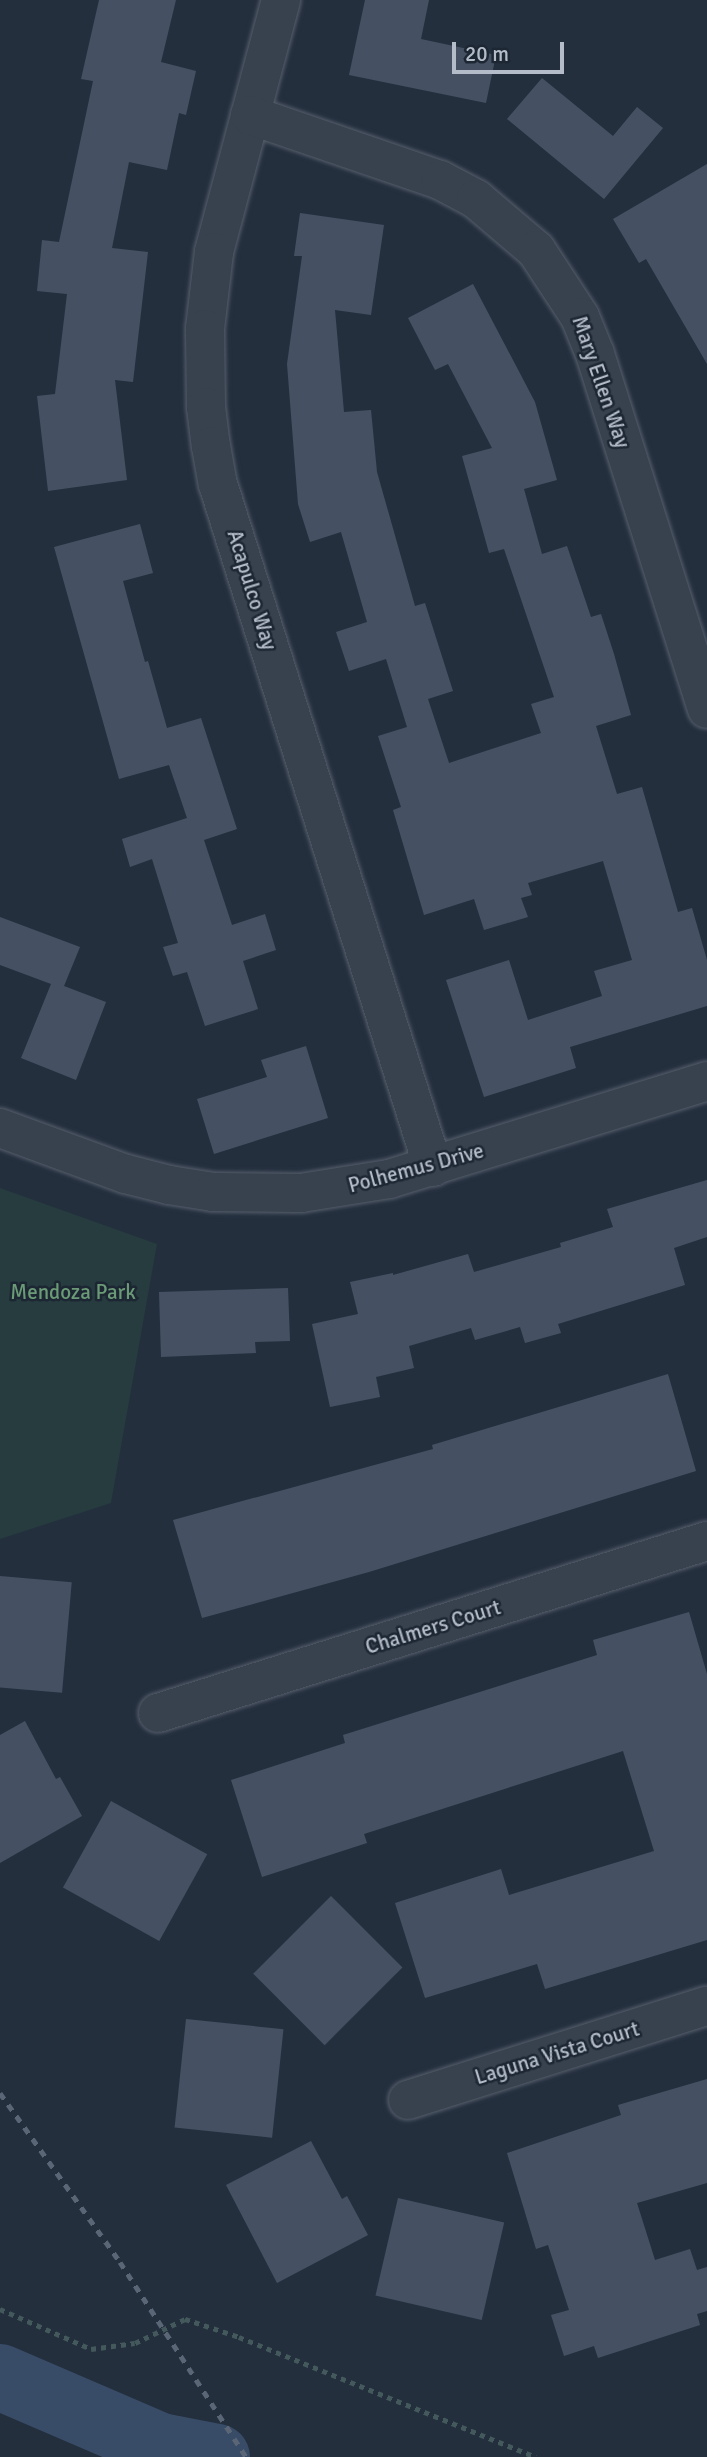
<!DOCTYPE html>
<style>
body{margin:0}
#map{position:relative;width:707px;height:2457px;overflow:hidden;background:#242f3e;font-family:Signika,sans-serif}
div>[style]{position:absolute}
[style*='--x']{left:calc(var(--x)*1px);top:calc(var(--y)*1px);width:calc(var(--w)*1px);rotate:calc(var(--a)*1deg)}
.green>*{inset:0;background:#263c3f}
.river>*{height:66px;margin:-33px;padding:0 33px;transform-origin:33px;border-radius:33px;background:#394c67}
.building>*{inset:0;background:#455162;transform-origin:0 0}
.path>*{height:4.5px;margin-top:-2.25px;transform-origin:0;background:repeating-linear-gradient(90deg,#44595c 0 5px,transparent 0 10px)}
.roads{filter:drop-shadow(0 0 2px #565f6c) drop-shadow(0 0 2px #565f6c)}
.street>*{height:38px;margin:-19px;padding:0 19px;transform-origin:19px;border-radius:19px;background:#38414e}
.rail>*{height:5px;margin-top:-2.5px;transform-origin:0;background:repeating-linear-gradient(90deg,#5a6575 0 7px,transparent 0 14px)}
span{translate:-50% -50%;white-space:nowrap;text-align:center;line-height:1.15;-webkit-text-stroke:5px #1d2633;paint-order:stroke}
.street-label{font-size:21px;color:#b4bcc9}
.park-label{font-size:21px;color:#6b9a76}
.scale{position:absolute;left:452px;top:42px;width:112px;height:32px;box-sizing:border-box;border:4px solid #b4bcc9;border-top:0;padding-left:9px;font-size:21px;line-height:24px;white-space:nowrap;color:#b4bcc9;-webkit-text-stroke:5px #1d2633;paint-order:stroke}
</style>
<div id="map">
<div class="green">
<i style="clip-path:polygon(0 1188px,157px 1244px,111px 1503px,0 1539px)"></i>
</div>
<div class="river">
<i style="--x:0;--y:2377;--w:174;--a:23.3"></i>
<i style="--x:160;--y:2446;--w:58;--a:10.9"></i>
</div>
<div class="building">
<i style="clip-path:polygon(99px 0,176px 0,161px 62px,196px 71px,186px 115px,179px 113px,167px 170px,129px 162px,112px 248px,148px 252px,133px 382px,115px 380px,127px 480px,48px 491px,37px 396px,55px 394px,67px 294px,37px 291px,42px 240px,59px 242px,93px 81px,81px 79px)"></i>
<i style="clip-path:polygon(365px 0,429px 0,421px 39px,496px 55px,486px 103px,349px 75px)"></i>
<i style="clip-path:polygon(542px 78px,613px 136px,637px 107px,663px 128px,604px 199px,507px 119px)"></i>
<i style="clip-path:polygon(707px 164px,707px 364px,646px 259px,639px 263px,613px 219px)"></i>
<i style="clip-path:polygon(300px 213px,384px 225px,371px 315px,335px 310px,344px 412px,371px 410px,377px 472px,415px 606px,425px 603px,453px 691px,428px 699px,449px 763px,541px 733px,531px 704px,554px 697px,504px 549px,489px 553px,462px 456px,492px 448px,448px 364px,435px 370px,408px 318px,473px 284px,535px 402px,557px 480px,524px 489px,542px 554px,567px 546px,591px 617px,601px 614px,614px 654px,631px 715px,596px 726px,617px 794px,642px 787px,678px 912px,692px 908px,707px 960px,707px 1006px,570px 1047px,576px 1068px,484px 1097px,446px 980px,509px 960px,528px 1020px,602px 996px,594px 971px,632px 960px,603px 861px,528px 883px,532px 895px,521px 898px,528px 917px,484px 930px,474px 899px,424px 915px,393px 810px,401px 807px,378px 736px,407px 727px,386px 659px,349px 671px,336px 632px,367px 622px,341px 532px,310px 542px,298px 504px,287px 364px,302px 256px,294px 256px)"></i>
<i style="clip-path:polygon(140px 524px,153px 573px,123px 581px,145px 662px,148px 661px,167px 728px,201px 718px,237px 829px,204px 840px,232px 925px,265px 914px,276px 950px,243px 961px,258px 1009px,205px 1026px,187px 972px,173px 976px,163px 947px,178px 943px,152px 859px,130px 867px,122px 839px,187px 818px,169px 765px,119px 779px,54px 547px)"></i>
<i style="clip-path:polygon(0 917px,80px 947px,64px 986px,106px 1002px,76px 1080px,21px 1058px,51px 984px,0 965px)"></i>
<i style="clip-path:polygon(306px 1046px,328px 1118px,214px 1154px,197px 1099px,267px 1077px,261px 1060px)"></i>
<i style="clip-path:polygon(707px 1180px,707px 1237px,674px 1248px,685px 1285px,558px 1324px,561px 1333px,525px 1343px,520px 1327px,475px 1340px,471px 1328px,409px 1346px,414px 1368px,376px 1377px,380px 1397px,330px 1407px,312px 1324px,358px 1314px,350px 1282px,393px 1273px,393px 1275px,468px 1254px,474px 1272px,561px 1247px,560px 1243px,613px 1227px,607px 1209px)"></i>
<i style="clip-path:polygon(288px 1288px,290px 1341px,255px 1342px,256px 1353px,161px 1357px,159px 1292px)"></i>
<i style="clip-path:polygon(668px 1374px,696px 1471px,369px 1572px,202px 1618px,173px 1520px,433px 1449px,432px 1445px)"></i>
<i style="left:0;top:1576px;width:72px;height:111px;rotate:5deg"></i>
<i style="clip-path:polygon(689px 1612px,707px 1674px,707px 1940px,545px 1989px,537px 1964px,425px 1998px,395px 1903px,501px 1869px,509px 1895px,654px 1851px,623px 1751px,364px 1834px,367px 1843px,262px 1877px,231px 1780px,345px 1743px,343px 1735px,597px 1655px,593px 1640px)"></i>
<i style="clip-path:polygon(25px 1721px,56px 1779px,60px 1777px,82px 1816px,0 1863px,0 1735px)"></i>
<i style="left:111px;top:1801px;width:110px;height:99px;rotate:29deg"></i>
<i style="left:331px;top:1896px;width:101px;height:110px;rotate:45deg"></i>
<i style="left:186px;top:2019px;width:98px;height:109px;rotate:6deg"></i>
<i style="clip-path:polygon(707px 2079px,707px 2183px,637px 2203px,655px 2260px,690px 2249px,697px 2270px,707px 2267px,707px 2311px,697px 2314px,700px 2325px,598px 2358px,594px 2346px,564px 2356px,551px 2315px,569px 2310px,548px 2245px,536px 2249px,507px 2153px,621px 2115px,618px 2105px)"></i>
<i style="clip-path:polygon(311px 2141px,342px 2199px,347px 2196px,368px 2235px,277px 2283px,226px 2185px)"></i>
<i style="left:398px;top:2198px;width:109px;height:100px;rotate:13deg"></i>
</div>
<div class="path">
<i style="--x:0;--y:2309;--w:99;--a:23.7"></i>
<i style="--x:91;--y:2349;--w:44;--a:-7.8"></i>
<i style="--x:135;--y:2343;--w:55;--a:-25.6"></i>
<i style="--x:185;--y:2319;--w:57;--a:18.4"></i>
<i style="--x:239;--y:2337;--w:320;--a:22"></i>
</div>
<div class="roads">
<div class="street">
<i style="--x:281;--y:0;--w:261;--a:104.9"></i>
<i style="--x:214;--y:252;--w:78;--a:96.7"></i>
<i style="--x:205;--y:329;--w:78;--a:89.3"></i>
<i style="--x:206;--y:407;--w:39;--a:83"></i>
<i style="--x:211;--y:446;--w:39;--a:80"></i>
<i style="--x:218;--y:484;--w:716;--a:72.53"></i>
<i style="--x:250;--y:115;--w:201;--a:18.9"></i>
<i style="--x:440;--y:180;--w:41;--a:27.8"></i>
<i style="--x:476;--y:199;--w:79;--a:40.4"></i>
<i style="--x:536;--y:250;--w:80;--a:56.7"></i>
<i style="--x:580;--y:317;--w:40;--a:68"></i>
<i style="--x:595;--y:354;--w:372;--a:72.5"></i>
<i style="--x:0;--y:1128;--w:134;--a:20.1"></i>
<i style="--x:126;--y:1174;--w:44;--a:14.3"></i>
<i style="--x:169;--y:1185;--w:45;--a:9"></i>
<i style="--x:213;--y:1192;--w:88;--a:0.7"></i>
<i style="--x:301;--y:1193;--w:89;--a:-9"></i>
<i style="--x:389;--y:1179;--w:333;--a:-17.1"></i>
<i style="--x:158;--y:1713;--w:575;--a:-17.4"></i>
<i style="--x:408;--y:2100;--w:313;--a:-17.5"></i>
</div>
</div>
<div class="rail">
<i style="--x:0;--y:2093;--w:207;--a:54.6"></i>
<i style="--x:120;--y:2262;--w:232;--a:57.1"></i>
</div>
<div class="street-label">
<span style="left:601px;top:382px;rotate:71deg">Mary Ellen Way</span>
<span style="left:252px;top:590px;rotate:73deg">Acapulco Way</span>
<span style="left:416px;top:1168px;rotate:-15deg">Polhemus Drive</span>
<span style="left:433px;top:1627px;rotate:-17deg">Chalmers Court</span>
<span style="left:557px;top:2053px;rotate:-17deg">Laguna Vista Court</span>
</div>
<div class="park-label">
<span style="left:73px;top:1292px">Mendoza Park</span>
</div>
<div class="scale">20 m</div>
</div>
